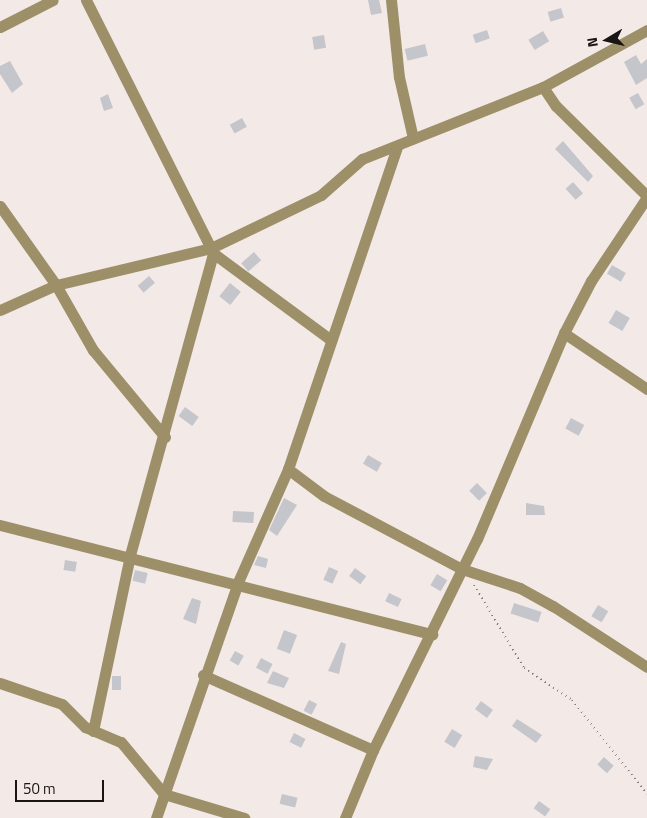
<!DOCTYPE html>
<style>
body{margin:0}
#map{position:relative;width:647px;height:818px;overflow:hidden;background:#f3eae7;font-family:"Titillium Web",sans-serif}
div>[style]{position:absolute}
[style*='--x']{left:calc(var(--x)*1px);top:calc(var(--y)*1px);width:calc(var(--w)*1px);rotate:calc(var(--a)*1deg)}
.building>*{inset:0;background:#c5c5cc;transform-origin:0 0}
.path>*{height:2px;margin-top:-1px;transform-origin:0;background:repeating-linear-gradient(90deg,#837d7b 0 1px,transparent 0 5px)}
.minor>*{height:11px;margin:-5.5px;padding:0 5.5px;transform-origin:5.5px;border-radius:5.5px;background:#9d9069}
span{translate:-50% -50%;white-space:nowrap;text-align:center;line-height:1.15;-webkit-text-stroke:4px #f3eae7;paint-order:stroke}
.north{position:absolute;left:582px;top:15px;width:50px;height:50px;-webkit-text-stroke:4px #f3eae7;paint-order:stroke;rotate:261deg;font-size:14px;font-weight:700;line-height:20px;text-align:center;color:#181514}
.north::after{content:'';display:block;margin:auto;width:18px;height:22px;background:#181514;clip-path:polygon(50% 0,100% 100%,50% 72%,0 100%)}
.scale{position:absolute;left:15px;top:780px;width:89px;height:22px;box-sizing:border-box;border:2px solid #181514;border-top:0;padding-left:6px;font-size:15px;line-height:18px;white-space:nowrap;color:#181514;-webkit-text-stroke:4px #f3eae7;paint-order:stroke}
</style>
<div id="map">
<div class="building">
<i style="clip-path:polygon(368px 0,379px 0,382px 13px,371px 15px)"></i>
<i style="left:561px;top:8px;width:10px;height:14px;rotate:73deg"></i>
<i style="left:487px;top:30px;width:9px;height:15px;rotate:72deg"></i>
<i style="left:543px;top:31px;width:12px;height:17px;rotate:59deg"></i>
<i style="left:324px;top:35px;width:13px;height:12px;rotate:81deg"></i>
<i style="left:425px;top:44px;width:12px;height:21px;rotate:76deg"></i>
<i style="clip-path:polygon(636px 55px,641px 64px,647px 59px,647px 78px,636px 85px,624px 62px)"></i>
<i style="clip-path:polygon(10px 61px,23px 84px,12px 93px,0 74px,0 66px)"></i>
<i style="left:638px;top:93px;width:13px;height:10px;rotate:61deg"></i>
<i style="clip-path:polygon(108px 94px,113px 108px,104px 111px,100px 98px)"></i>
<i style="left:242px;top:118px;width:10px;height:14px;rotate:61deg"></i>
<i style="clip-path:polygon(563px 141px,593px 176px,588px 182px,555px 149px)"></i>
<i style="left:573px;top:182px;width:15px;height:10px;rotate:48deg"></i>
<i style="left:254px;top:252px;width:11px;height:17px;rotate:49deg"></i>
<i style="left:612px;top:265px;width:16px;height:10px;rotate:30deg"></i>
<i style="left:149px;top:276px;width:9px;height:15px;rotate:49deg"></i>
<i style="left:230px;top:283px;width:14px;height:17px;rotate:39deg"></i>
<i style="left:616px;top:310px;width:16px;height:15px;rotate:30deg"></i>
<i style="left:185px;top:407px;width:17px;height:11px;rotate:36deg"></i>
<i style="left:571px;top:418px;width:15px;height:12px;rotate:28deg"></i>
<i style="left:368px;top:455px;width:16px;height:10px;rotate:30deg"></i>
<i style="left:477px;top:483px;width:14px;height:11px;rotate:45deg"></i>
<i style="clip-path:polygon(284px 498px,297px 505px,277px 536px,269px 530px)"></i>
<i style="clip-path:polygon(526px 503px,544px 506px,545px 515px,526px 515px)"></i>
<i style="left:233px;top:511px;width:21px;height:11px;rotate:3deg"></i>
<i style="clip-path:polygon(258px 556px,268px 559px,266px 568px,254px 565px)"></i>
<i style="left:65px;top:560px;width:12px;height:10px;rotate:9deg"></i>
<i style="left:329px;top:567px;width:10px;height:14px;rotate:24deg"></i>
<i style="left:355px;top:568px;width:14px;height:10px;rotate:36deg"></i>
<i style="left:135px;top:570px;width:13px;height:11px;rotate:13deg"></i>
<i style="left:437px;top:574px;width:12px;height:13px;rotate:31deg"></i>
<i style="left:389px;top:593px;width:14px;height:9px;rotate:25deg"></i>
<i style="clip-path:polygon(192px 598px,201px 601px,196px 624px,183px 619px)"></i>
<i style="left:514px;top:603px;width:29px;height:11px;rotate:18deg"></i>
<i style="left:598px;top:605px;width:12px;height:13px;rotate:31deg"></i>
<i style="left:284px;top:630px;width:14px;height:20px;rotate:21deg"></i>
<i style="clip-path:polygon(341px 642px,346px 644px,339px 674px,328px 671px)"></i>
<i style="left:235px;top:651px;width:10px;height:11px;rotate:29deg"></i>
<i style="left:261px;top:658px;width:13px;height:11px;rotate:27deg"></i>
<i style="clip-path:polygon(273px 671px,289px 678px,284px 688px,267px 683px)"></i>
<i style="left:112px;top:676px;width:9px;height:14px"></i>
<i style="left:309px;top:700px;width:9px;height:12px;rotate:27deg"></i>
<i style="left:481px;top:701px;width:15px;height:10px;rotate:37deg"></i>
<i style="clip-path:polygon(517px 719px,542px 735px,536px 743px,512px 726px)"></i>
<i style="left:452px;top:729px;width:12px;height:15px;rotate:31deg"></i>
<i style="left:294px;top:733px;width:13px;height:10px;rotate:27deg"></i>
<i style="clip-path:polygon(475px 756px,493px 759px,487px 770px,473px 767px)"></i>
<i style="left:604px;top:757px;width:13px;height:10px;rotate:42deg"></i>
<i style="left:282px;top:794px;width:16px;height:10px;rotate:14deg"></i>
<i style="left:539px;top:801px;width:14px;height:9px;rotate:36deg"></i>
</div>
<div class="path">
<i style="--x:474;--y:585;--w:97;--a:58.9"></i>
<i style="--x:524;--y:668;--w:58;--a:33.7"></i>
<i style="--x:572;--y:700;--w:120;--a:51.4"></i>
</div>
<div class="minor">
<i style="--x:86;--y:0;--w:283;--a:63.3"></i>
<i style="--x:213;--y:253;--w:147;--a:36.4"></i>
<i style="--x:391;--y:0;--w:77;--a:84.1"></i>
<i style="--x:399;--y:77;--w:63;--a:77.1"></i>
<i style="--x:0;--y:27;--w:59;--a:-27"></i>
<i style="--x:543;--y:87;--w:23;--a:56"></i>
<i style="--x:556;--y:106;--w:128;--a:44.7"></i>
<i style="--x:0;--y:206;--w:97;--a:54.7"></i>
<i style="--x:56;--y:285;--w:75;--a:60.4"></i>
<i style="--x:93;--y:350;--w:113;--a:50.4"></i>
<i style="--x:0;--y:310;--w:61;--a:-24.1"></i>
<i style="--x:56;--y:285;--w:159;--a:-13.4"></i>
<i style="--x:211;--y:248;--w:122;--a:-25.7"></i>
<i style="--x:321;--y:195;--w:55;--a:-41.3"></i>
<i style="--x:362;--y:159;--w:195;--a:-21.7"></i>
<i style="--x:543;--y:87;--w:119;--a:-28.7"></i>
<i style="--x:564;--y:333;--w:100;--a:34"></i>
<i style="--x:288;--y:469;--w:45;--a:36.9"></i>
<i style="--x:324;--y:496;--w:156;--a:27.9"></i>
<i style="--x:462;--y:569;--w:61;--a:18.1"></i>
<i style="--x:520;--y:588;--w:38;--a:29"></i>
<i style="--x:553;--y:606;--w:112;--a:33"></i>
<i style="--x:0;--y:525;--w:446;--a:14.2"></i>
<i style="--x:203;--y:675;--w:186;--a:23.8"></i>
<i style="--x:0;--y:683;--w:65;--a:18.7"></i>
<i style="--x:62;--y:704;--w:33;--a:45"></i>
<i style="--x:85;--y:727;--w:39;--a:23"></i>
<i style="--x:121;--y:742;--w:67;--a:50.4"></i>
<i style="--x:164;--y:794;--w:84;--a:16.7"></i>
<i style="--x:93;--y:731;--w:180;--a:-78.1"></i>
<i style="--x:130;--y:555;--w:313;--a:-74.6"></i>
<i style="--x:156;--y:818;--w:250;--a:-70.8"></i>
<i style="--x:238;--y:582;--w:124;--a:-66.1"></i>
<i style="--x:288;--y:469;--w:340;--a:-71.3"></i>
<i style="--x:345;--y:818;--w:74;--a:-67.6"></i>
<i style="--x:373;--y:750;--w:235;--a:-63.8"></i>
<i style="--x:477;--y:539;--w:224;--a:-67.1"></i>
<i style="--x:564;--y:333;--w:59;--a:-62.6"></i>
<i style="--x:591;--y:281;--w:101;--a:-56.3"></i>
</div>
<div class="north">N</div>
<div class="scale">50 m</div>
</div>
